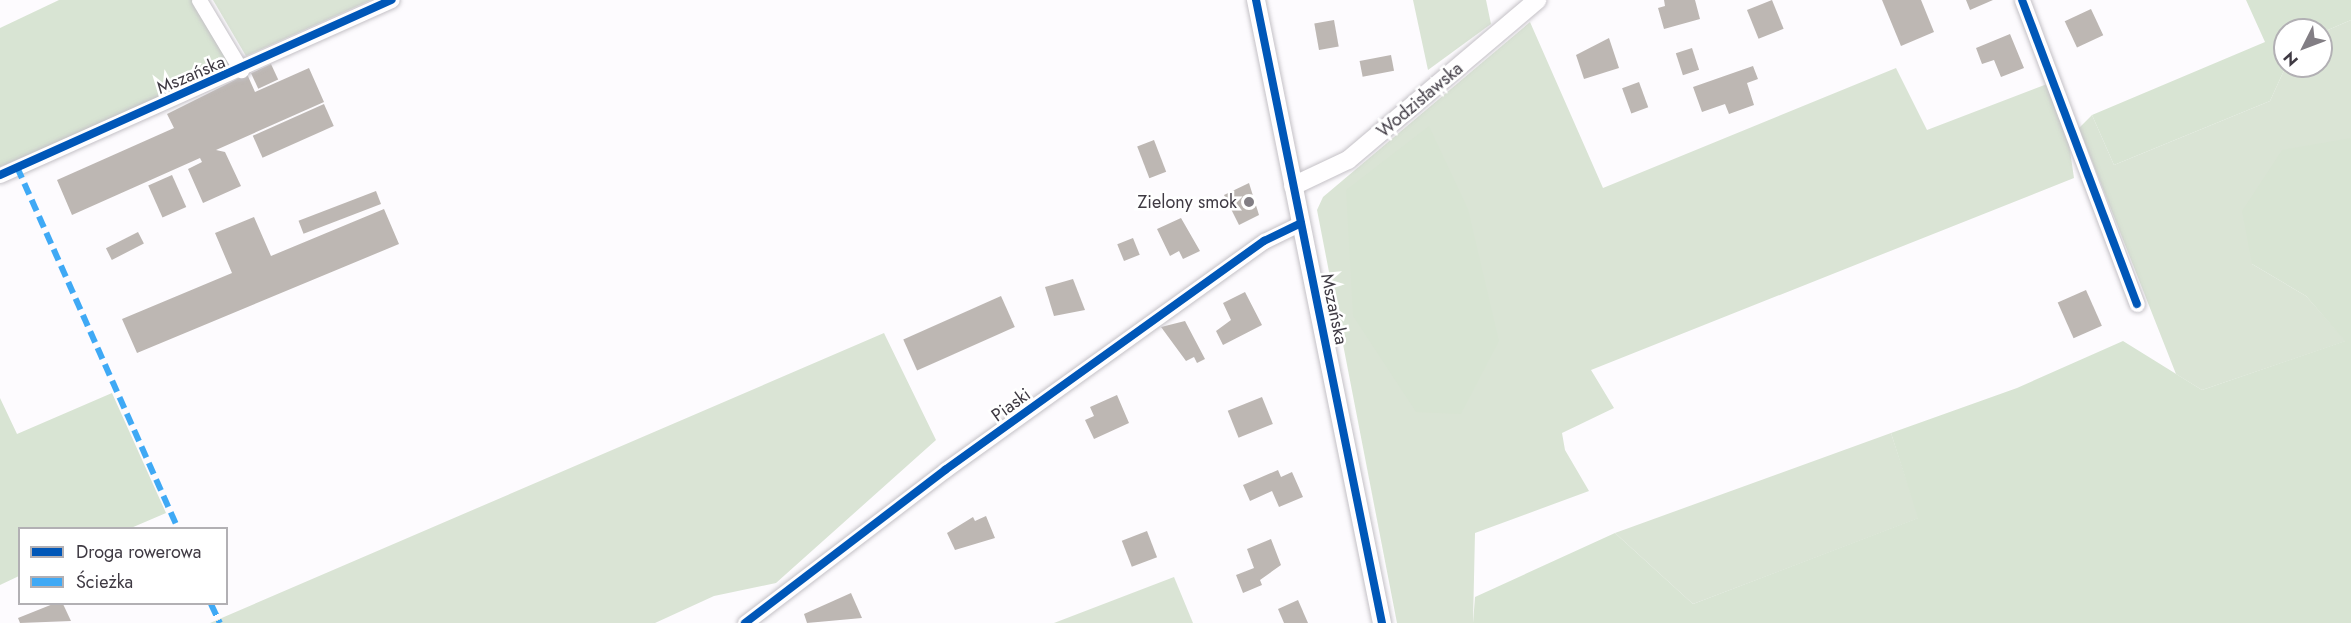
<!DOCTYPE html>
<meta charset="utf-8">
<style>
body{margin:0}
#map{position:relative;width:2351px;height:623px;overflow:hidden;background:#fdfbfe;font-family:Jost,sans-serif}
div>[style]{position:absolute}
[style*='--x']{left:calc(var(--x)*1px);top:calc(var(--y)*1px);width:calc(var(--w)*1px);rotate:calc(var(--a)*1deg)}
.green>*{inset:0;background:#dae4d5}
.forest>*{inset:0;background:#d8e4d3}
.building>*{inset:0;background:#bdb7b3;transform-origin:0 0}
.roads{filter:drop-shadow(0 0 2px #c4c1c6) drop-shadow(0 0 2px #c4c1c6)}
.minor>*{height:15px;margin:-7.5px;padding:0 7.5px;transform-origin:7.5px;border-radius:7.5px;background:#fffeff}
.tertiary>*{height:18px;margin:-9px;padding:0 9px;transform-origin:9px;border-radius:9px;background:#fffeff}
.quiet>*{height:6px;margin-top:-3px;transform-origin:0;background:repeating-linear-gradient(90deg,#3fa9f5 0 12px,transparent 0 18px)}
.cycleway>*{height:8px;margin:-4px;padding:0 4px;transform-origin:4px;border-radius:4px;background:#0057b8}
.dots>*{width:16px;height:16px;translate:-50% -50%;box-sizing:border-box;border:3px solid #fff;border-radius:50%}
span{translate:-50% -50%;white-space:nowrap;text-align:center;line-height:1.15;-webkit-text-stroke:5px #fff;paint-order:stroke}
.street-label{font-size:18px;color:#3f3a43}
.poi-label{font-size:18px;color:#3f3a43}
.right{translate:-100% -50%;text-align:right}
.legend{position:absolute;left:18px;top:527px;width:210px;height:78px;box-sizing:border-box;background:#fff;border:2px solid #b2b0b4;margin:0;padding:8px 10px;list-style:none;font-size:18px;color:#3f3a43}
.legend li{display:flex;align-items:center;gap:12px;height:30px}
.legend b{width:30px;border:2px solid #b2b0b4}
.north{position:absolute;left:2273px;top:18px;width:60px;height:60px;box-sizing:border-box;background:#fff;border:2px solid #b2b0b4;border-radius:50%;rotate:228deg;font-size:16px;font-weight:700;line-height:24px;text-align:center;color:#3f3a43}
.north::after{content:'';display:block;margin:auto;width:21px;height:27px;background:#827e84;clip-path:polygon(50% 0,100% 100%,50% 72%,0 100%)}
</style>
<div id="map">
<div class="green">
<i style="clip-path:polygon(213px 0,371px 0,246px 56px)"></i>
<i style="clip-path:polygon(1413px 0,1486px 0,1491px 24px,1428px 70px)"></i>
<i style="clip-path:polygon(2351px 20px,2351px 138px,2252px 264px,2306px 296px,2346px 341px,2202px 390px,2176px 374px,2079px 128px,2092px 115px,2114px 165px,2270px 101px,2286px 66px,2321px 66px,2321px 33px)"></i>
<i style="clip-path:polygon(1530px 22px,1603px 188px,1896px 68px,1927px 130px,2047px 84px,2068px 137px,2074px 178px,1591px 370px,1614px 408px,1562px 433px,1565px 450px,1589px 491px,1475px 533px,1473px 623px,1397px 623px,1317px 210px,1323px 197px)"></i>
<i style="clip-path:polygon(884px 333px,936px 440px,776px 583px,714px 596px,655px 623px,210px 623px)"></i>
<i style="clip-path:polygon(1891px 433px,1919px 518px,1693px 604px,1615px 533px)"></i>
<i style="clip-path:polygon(1174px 577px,1193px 623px,1054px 623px)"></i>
</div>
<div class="forest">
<i style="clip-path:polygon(59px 0,192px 0,232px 66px,0 167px,0 28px)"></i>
<i style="clip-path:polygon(2246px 0,2351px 0,2351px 20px,2321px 33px,2285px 30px,2286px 66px,2270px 101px,2114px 165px,2092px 115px,2265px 42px)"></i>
<i style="clip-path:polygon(1429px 126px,1468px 209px,1499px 341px,1461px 414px,1416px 412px,1353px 316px,1346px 190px)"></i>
<i style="clip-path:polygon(2351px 138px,2351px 623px,1473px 623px,1475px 597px,1615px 533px,1693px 604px,1918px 518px,1891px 433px,2017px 388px,2123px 341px,2202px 390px,2345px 341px,2306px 296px,2252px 264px,2242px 211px,2282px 150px)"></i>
<i style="clip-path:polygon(112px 393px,166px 513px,131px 528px,20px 528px,19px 576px,0 585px,0 398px,17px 434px)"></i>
</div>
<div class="building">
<i style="clip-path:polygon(1664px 0,1695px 0,1700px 19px,1664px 29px,1658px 8px,1665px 6px)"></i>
<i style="left:1772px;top:0;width:31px;height:27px;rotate:68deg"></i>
<i style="clip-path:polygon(1882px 0,1921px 0,1934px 32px,1901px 46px)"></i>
<i style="clip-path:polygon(1966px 0,1993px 0,1970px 10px)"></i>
<i style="left:2091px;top:9px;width:29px;height:29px;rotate:65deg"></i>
<i style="left:1334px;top:20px;width:27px;height:20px;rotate:80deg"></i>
<i style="clip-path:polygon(2010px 34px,2024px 68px,2001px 77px,1994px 60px,1982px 64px,1976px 48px)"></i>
<i style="clip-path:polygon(1609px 38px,1619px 68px,1584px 79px,1576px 55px)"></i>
<i style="left:1692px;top:48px;width:23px;height:17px;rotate:72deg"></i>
<i style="left:1391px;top:55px;width:16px;height:32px;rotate:79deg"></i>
<i style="left:271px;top:64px;width:17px;height:22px;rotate:65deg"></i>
<i style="clip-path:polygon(1753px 66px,1758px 79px,1747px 83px,1754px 105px,1729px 114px,1725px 104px,1702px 112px,1693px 87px)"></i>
<i style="clip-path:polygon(309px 68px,324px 102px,216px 150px,225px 152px,241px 186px,203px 203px,188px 169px,202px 162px,200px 158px,72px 215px,57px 180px,174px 128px,167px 114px,247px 74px,255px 92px)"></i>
<i style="left:1639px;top:82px;width:27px;height:18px;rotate:70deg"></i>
<i style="left:324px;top:104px;width:24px;height:78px;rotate:66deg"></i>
<i style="left:1154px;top:140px;width:34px;height:18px;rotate:69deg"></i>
<i style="left:172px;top:175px;width:35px;height:26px;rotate:66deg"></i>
<i style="clip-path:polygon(1249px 183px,1259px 215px,1239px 225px,1224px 195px)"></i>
<i style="left:376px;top:191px;width:14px;height:83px;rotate:69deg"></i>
<i style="clip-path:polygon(384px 209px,399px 244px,137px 353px,122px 319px,232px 273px,215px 233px,254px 217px,271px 256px)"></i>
<i style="clip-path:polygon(1181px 218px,1200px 251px,1183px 259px,1179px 251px,1170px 256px,1157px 229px)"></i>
<i style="left:138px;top:232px;width:13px;height:36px;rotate:63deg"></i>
<i style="left:1133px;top:238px;width:18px;height:17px;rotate:68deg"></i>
<i style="clip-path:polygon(1073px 279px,1085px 310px,1054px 316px,1045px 287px)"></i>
<i style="left:2086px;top:290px;width:39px;height:31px;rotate:66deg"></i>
<i style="clip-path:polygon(1245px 292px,1262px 325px,1223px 345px,1216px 331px,1231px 320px,1223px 303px)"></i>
<i style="left:1001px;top:296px;width:34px;height:107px;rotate:66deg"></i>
<i style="clip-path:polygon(1185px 321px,1205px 359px,1197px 363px,1194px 357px,1186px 361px,1161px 327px)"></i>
<i style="clip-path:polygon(1117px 395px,1129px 423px,1094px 439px,1085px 420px,1094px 416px,1090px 407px)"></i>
<i style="left:1262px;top:397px;width:29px;height:37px;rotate:68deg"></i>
<i style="clip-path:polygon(1278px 470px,1281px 477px,1292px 472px,1303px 497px,1279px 507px,1272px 491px,1250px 501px,1243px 485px)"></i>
<i style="clip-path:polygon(986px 516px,995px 538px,955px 550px,947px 533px,973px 517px,975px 521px)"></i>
<i style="left:1147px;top:531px;width:28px;height:27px;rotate:69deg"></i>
<i style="clip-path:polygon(1271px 539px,1281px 565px,1260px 580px,1262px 585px,1243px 593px,1236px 575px,1254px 568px,1247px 549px)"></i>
<i style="clip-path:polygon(851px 593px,862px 618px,807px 623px,804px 614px)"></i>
<i style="clip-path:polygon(1298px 600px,1308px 623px,1284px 623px,1278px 609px)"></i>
<i style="clip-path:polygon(53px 604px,63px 604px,71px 621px,20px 623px,18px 618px)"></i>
</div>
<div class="roads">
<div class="minor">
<i style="--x:199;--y:0;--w:82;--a:59"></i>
<i style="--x:2022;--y:0;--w:325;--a:69.3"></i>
<i style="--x:0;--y:175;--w:429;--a:-24.1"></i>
<i style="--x:745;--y:623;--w:252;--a:-37.4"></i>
<i style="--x:945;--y:470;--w:393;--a:-35.7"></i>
<i style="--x:1264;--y:241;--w:41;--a:-25.9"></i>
</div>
<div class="tertiary">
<i style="--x:1256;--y:0;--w:636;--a:78.57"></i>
<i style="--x:1293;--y:186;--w:61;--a:-25.3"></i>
<i style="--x:1348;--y:160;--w:248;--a:-40.2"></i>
</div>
</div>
<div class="quiet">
<i style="--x:17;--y:167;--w:395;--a:66"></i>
<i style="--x:211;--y:604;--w:21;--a:65"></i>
</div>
<div class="cycleway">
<i style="--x:1256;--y:0;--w:636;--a:78.57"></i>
<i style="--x:2022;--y:0;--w:325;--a:69.3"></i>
<i style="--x:0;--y:175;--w:429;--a:-24.1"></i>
<i style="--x:745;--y:623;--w:252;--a:-37.4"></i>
<i style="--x:945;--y:470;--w:393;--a:-35.7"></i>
<i style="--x:1264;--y:241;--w:41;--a:-25.9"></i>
</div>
<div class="dots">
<i style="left:1249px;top:202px;background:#827e84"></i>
</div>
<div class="street-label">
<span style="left:191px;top:75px;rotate:-23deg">Mszańska</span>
<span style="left:1420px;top:100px;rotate:-40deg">Wodzisławska</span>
<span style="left:1334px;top:309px;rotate:78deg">Mszańska</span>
<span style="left:1011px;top:405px;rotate:-36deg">Piaski</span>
</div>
<div class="poi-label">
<span class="right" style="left:1237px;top:202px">Zielony smok</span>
</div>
<ul class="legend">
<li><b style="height:8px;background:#0057b8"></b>Droga rowerowa</li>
<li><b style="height:8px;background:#3fa9f5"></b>Ścieżka</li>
</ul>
<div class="north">N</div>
</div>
